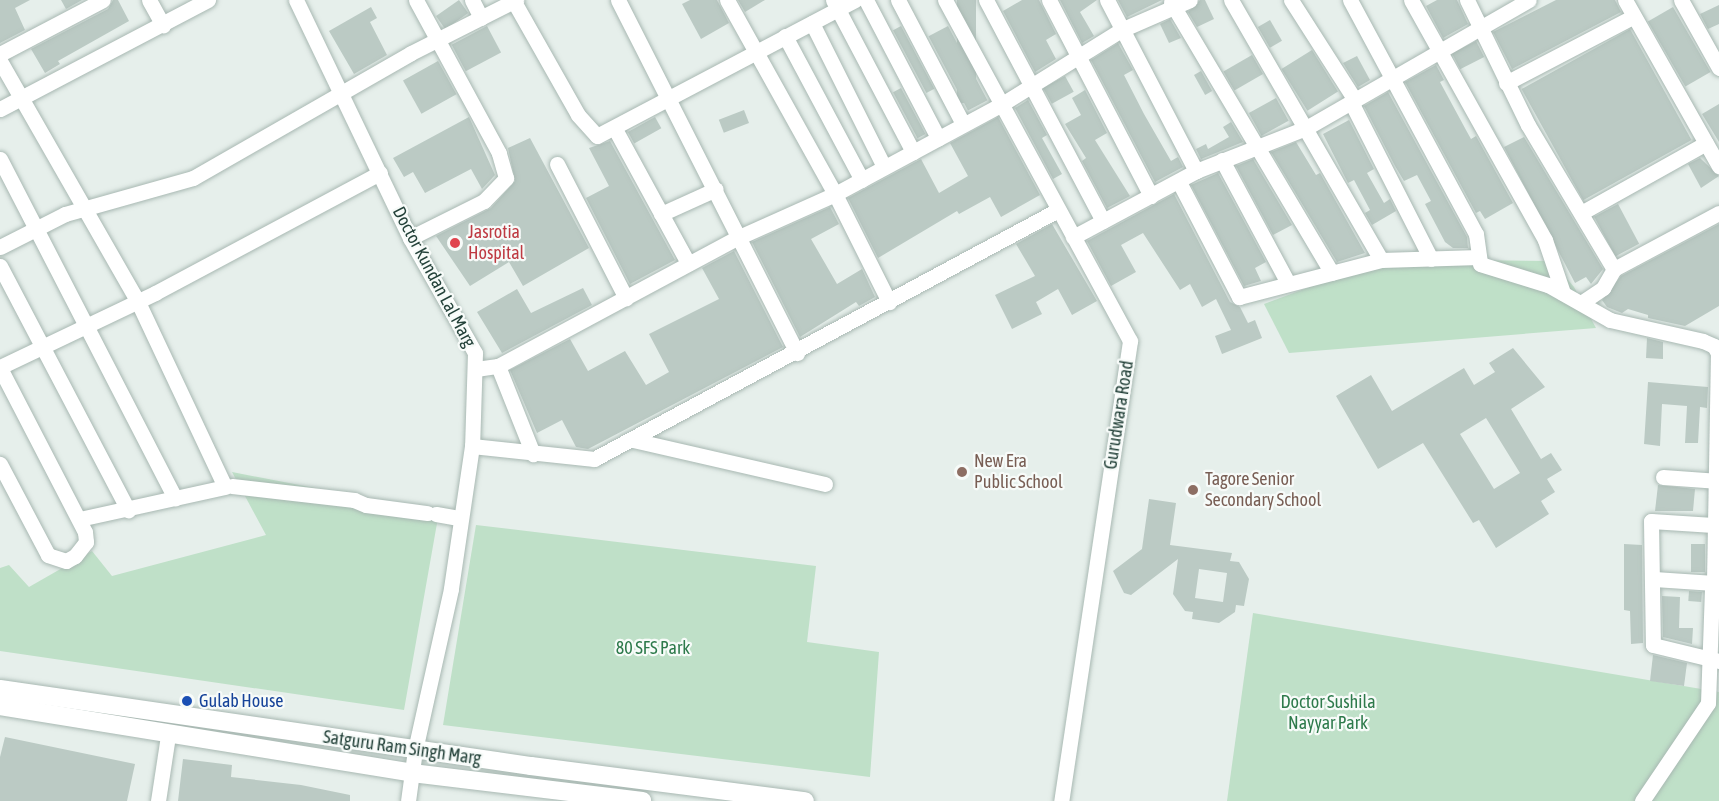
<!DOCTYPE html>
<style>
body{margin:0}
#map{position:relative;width:1719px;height:801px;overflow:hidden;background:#e6efeb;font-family:"Asap Condensed",sans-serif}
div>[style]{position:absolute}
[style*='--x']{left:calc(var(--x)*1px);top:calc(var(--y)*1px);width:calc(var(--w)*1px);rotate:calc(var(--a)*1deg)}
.green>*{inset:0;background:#bfe0c8}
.building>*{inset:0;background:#bbcac4;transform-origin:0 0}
.roads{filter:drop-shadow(0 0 2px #a8b8b2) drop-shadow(0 0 2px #a8b8b2)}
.street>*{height:15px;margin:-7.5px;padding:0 7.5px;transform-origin:7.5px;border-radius:7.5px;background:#fff}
.secondary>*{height:18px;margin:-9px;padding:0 9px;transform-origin:9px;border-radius:9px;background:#fff}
.dots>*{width:16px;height:16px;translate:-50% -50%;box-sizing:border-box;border:3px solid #f7fbf9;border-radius:50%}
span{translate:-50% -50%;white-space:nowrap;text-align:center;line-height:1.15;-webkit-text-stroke:4.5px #f7fbf9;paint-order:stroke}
.health-label{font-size:18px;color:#be3a42}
.left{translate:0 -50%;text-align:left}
.street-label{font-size:18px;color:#24423a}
.education-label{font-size:18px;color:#785e54}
.park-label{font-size:18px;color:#2d7a4b}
.transit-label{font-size:18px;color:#164399}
</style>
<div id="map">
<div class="green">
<i style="clip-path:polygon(1385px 259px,1552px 261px,1574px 287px,1596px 328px,1289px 353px,1264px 304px)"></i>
<i style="clip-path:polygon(232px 472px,439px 512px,404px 710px,0 651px,0 568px,9px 565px,29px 587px,92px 551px,112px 576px,266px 535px)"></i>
<i style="clip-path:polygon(476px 525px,816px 566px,807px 642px,879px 652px,870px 777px,443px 725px)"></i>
<i style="clip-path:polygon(1253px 613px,1719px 692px,1719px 801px,1227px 801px)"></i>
</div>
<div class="building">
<i style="clip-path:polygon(0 0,30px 0,15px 8px,25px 30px,0 43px)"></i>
<i style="clip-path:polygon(61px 0,82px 0,66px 9px)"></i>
<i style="clip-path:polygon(113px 0,118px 0,129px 21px,58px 61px,60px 64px,45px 73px,31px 49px,108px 9px)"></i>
<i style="left:459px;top:0;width:16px;height:28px;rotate:55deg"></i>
<i style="clip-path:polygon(690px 0,717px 0,729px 23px,701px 39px,682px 4px)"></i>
<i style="clip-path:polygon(738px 0,765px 0,745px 12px)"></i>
<i style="left:957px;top:0;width:19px;height:103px"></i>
<i style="clip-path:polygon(1022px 0,1039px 0,1056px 34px,1046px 40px,1056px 59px,1035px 72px,1003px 11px)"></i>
<i style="clip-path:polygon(1060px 0,1097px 0,1080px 12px,1094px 36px,1082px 43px)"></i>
<i style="clip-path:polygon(1118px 0,1162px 0,1127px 17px)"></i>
<i style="clip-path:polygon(1200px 0,1205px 0,1214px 19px,1197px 27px,1188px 12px)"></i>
<i style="clip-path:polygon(1437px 0,1457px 0,1468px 24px,1443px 38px,1426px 6px)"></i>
<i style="clip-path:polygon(1556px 0,1615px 0,1621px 12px,1512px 69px,1493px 32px)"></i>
<i style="clip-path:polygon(1719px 5px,1719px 24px,1708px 29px,1700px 14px)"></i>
<i style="clip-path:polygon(371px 7px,377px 18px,370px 22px,387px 55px,354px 74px,329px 31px)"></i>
<i style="left:1673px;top:7px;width:75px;height:29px;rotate:60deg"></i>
<i style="clip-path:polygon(1170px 19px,1181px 38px,1169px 43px,1160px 24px)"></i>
<i style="left:1270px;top:20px;width:24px;height:14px;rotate:60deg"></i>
<i style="left:487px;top:26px;width:30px;height:40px;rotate:62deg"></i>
<i style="left:901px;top:26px;width:71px;height:9px;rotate:62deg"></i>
<i style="left:948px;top:26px;width:84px;height:22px;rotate:62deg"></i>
<i style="left:1630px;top:29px;width:127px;height:124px;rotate:61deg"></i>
<i style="left:1476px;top:41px;width:18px;height:27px;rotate:63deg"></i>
<i style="clip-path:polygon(1118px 43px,1133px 70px,1124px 75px,1144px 114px,1171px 161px,1178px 157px,1183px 167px,1155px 182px,1091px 60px)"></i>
<i style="left:1312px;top:50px;width:49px;height:36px;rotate:58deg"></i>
<i style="left:1252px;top:55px;width:22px;height:33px;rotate:60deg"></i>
<i style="clip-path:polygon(1357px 56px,1370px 80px,1358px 87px,1343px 63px)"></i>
<i style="left:438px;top:61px;width:38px;height:40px;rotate:61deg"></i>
<i style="clip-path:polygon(1436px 65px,1444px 80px,1440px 82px,1466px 130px,1471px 139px,1476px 136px,1513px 203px,1485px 219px,1480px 211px,1476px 213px,1405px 82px)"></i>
<i style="left:1201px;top:71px;width:23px;height:8px;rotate:61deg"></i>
<i style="left:1065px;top:76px;width:18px;height:25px;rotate:61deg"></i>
<i style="left:901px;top:88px;width:52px;height:9px;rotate:62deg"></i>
<i style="clip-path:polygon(1085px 90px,1107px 133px,1095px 140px,1130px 196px,1107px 208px,1082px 161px,1086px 158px,1065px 124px,1081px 115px,1072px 98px)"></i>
<i style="clip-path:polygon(1388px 92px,1467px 237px,1468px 248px,1453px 248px,1445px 242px,1425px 204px,1431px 201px,1417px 175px,1404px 181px,1395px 166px,1364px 106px)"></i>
<i style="left:1276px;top:98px;width:26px;height:31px;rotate:61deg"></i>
<i style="clip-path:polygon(1028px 100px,1047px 135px,1042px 138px,1062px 174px,1053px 179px,1015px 108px)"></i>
<i style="clip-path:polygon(1719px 104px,1719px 142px,1702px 114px)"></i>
<i style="left:744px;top:110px;width:14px;height:27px;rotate:69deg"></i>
<i style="clip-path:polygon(469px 117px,495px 175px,482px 189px,471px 169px,425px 193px,413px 172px,404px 177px,393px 158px)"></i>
<i style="left:655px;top:117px;width:13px;height:31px;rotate:61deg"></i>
<i style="clip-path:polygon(998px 117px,1040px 195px,1001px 217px,990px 197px,959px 214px,957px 211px,878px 258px,848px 198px,921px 159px,939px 193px,968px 176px,950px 143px)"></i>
<i style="clip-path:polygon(1349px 120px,1374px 169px,1367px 173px,1384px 203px,1390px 199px,1396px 211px,1372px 225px,1365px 213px,1370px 210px,1354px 180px,1348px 183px,1323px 134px)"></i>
<i style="clip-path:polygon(1231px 122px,1243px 142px,1201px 159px,1196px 149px,1206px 144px,1208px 149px,1229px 137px,1223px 127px)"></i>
<i style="clip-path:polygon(1524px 137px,1603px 269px,1591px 284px,1586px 277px,1575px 283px,1504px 147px)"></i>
<i style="clip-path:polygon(530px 138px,589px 248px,523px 286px,509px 262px,470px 286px,436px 236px,491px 208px,515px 181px,508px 148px)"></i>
<i style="clip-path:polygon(610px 141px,675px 260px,630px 284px,586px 198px,609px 186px,589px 148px)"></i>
<i style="clip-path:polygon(1296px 142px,1316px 175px,1320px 173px,1365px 253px,1337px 262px,1271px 152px)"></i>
<i style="clip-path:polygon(1700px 158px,1719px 176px,1701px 188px,1688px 164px)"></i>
<i style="clip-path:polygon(1253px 159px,1292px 225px,1273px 235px,1236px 166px)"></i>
<i style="clip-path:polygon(1218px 173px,1266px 262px,1255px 268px,1261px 281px,1244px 286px,1191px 185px)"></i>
<i style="clip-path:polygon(1174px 194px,1230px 302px,1240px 307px,1248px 323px,1255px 320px,1262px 338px,1222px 354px,1215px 336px,1231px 330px,1216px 299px,1202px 307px,1190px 284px,1180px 290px,1143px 233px,1121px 245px,1136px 272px,1111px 286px,1087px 241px)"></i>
<i style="left:1618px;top:204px;width:45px;height:27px;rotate:62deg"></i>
<i style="clip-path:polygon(830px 207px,839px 224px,811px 239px,837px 284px,862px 269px,875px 297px,859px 306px,856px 302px,800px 337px,752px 242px)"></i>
<i style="clip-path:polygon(1052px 224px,1097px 301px,1072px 315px,1058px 289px,1036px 302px,1042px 314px,1012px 329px,995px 295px,1035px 276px,1016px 244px)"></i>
<i style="clip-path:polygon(1719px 224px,1719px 306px,1685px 326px,1648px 318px,1648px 315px,1628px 309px,1622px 313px,1607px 307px,1602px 300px,1621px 276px)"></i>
<i style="clip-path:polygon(734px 251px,783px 347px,588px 449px,576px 447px,562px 420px,537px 433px,510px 370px,570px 339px,588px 371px,625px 351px,646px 385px,669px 372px,649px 334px,719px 299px,702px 268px)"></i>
<i style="clip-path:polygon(583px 288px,592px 305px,502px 353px,477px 312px,517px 289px,531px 313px)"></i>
<i style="clip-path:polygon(1647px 338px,1663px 342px,1663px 359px,1646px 358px)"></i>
<i style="clip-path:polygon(evenodd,1513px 348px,1545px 387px,1511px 409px,1541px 459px,1551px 453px,1562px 470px,1547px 479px,1555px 492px,1541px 501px,1549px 514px,1496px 548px,1479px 520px,1473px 523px,1423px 443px,1378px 469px,1336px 396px,1371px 375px,1392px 411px,1464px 368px,1474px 385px,1495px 372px,1489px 363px,1513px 348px,1486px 418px,1520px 473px,1494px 489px,1460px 434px,1486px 418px)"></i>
<i style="clip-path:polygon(1648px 382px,1708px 387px,1707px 408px,1700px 407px,1698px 443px,1685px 443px,1687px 406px,1662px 404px,1660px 446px,1644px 444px)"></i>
<i style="clip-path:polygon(1658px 485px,1695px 489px,1693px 511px,1655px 511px)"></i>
<i style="clip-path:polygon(evenodd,1149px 499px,1176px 503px,1170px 545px,1232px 553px,1230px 561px,1239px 562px,1249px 579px,1244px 606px,1236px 605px,1235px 612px,1219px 623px,1192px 619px,1193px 612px,1185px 611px,1173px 594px,1178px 559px,1131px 595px,1124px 593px,1113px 571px,1142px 549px,1149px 499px,1199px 569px,1227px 573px,1223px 602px,1195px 598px,1199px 569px)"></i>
<i style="clip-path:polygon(1624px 544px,1642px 545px,1643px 643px,1631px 644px,1630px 611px,1624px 610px)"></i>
<i style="left:1691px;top:544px;width:14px;height:28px"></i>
<i style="left:1689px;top:591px;width:13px;height:10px;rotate:4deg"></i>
<i style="clip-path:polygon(1662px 596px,1680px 597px,1679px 628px,1693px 628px,1692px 644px,1663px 637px)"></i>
<i style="clip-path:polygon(1653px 655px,1687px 663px,1684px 686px,1650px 681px)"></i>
<i style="clip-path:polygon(5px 737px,135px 764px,127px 801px,0 801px,0 757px)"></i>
<i style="clip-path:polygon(183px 759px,232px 765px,231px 777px,301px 785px,350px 795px,350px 801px,178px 801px)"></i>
</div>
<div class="roads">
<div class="street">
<i style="--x:149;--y:0;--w:29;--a:61"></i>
<i style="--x:296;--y:0;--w:264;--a:64.4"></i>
<i style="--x:410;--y:238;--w:132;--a:60.5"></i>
<i style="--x:475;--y:353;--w:93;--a:91.8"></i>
<i style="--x:472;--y:446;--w:145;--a:98.4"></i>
<i style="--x:451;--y:589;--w:165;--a:102.6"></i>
<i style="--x:415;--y:750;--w:51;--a:97.8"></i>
<i style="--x:472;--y:0;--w:20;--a:63"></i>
<i style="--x:513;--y:0;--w:132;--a:60.5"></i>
<i style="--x:578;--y:115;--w:28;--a:48"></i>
<i style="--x:597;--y:136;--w:292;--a:-27.8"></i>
<i style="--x:618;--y:0;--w:396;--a:63.1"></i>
<i style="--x:727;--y:0;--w:222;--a:60.9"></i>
<i style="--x:835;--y:194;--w:121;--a:63.4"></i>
<i style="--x:833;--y:0;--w:172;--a:62.2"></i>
<i style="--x:866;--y:0;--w:156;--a:62.4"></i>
<i style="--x:898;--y:0;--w:140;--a:62.3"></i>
<i style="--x:945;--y:0;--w:388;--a:61.5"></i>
<i style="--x:1130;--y:341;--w:465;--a:98.5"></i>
<i style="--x:986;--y:0;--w:250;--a:62.1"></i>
<i style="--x:1049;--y:0;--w:221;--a:62.5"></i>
<i style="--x:1107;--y:0;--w:193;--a:62.5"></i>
<i style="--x:1231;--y:0;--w:300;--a:60"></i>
<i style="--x:1291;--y:0;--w:119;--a:57.4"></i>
<i style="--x:1350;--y:0;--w:266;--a:61.7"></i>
<i style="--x:1476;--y:234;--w:30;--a:82"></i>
<i style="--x:1480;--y:264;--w:71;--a:17.2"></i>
<i style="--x:1548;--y:285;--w:71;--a:29.4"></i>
<i style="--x:1610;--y:320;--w:95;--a:12.7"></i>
<i style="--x:1703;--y:341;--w:12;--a:24"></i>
<i style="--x:1714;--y:346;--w:8;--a:60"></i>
<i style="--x:1718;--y:353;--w:230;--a:91"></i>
<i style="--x:1714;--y:583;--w:60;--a:-176.2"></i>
<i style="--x:1411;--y:0;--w:275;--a:60.8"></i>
<i style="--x:1545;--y:240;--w:56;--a:71.2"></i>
<i style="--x:1467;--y:0;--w:139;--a:64"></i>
<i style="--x:1528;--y:125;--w:168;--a:59.2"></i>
<i style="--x:1614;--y:269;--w:119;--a:-28.1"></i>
<i style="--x:1625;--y:0;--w:191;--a:60.5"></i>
<i style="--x:1681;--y:0;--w:78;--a:60.8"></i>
<i style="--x:1171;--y:2;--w:315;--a:59.3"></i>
<i style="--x:812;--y:23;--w:161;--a:63.4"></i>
<i style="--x:785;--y:36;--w:163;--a:61.9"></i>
<i style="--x:0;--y:54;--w:116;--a:-27.7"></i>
<i style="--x:0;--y:61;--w:278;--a:60.2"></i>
<i style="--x:138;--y:302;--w:204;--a:64.8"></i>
<i style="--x:225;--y:487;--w:149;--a:167.6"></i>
<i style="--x:1506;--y:83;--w:144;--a:-27.6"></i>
<i style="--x:1351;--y:102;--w:176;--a:63"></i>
<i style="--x:0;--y:109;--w:235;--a:-27.7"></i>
<i style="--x:615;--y:129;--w:153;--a:61.4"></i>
<i style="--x:0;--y:159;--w:382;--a:62.7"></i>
<i style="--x:1222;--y:160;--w:140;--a:61.8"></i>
<i style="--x:557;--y:164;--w:151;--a:62.8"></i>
<i style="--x:1179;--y:182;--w:130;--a:62.4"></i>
<i style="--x:1239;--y:297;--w:147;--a:-14.6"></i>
<i style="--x:1381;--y:260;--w:98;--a:-1.8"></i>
<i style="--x:1581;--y:213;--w:143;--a:-29.2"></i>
<i style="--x:661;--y:214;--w:60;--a:-24.4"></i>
<i style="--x:1073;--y:237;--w:140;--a:-28.2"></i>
<i style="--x:1196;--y:171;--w:118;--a:-21.4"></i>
<i style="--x:1306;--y:128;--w:257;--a:-29.9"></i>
<i style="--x:410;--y:238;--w:83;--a:-26.6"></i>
<i style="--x:484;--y:201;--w:32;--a:-46"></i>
<i style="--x:506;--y:178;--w:26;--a:-106"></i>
<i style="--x:499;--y:153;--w:174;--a:-118.5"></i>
<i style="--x:0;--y:247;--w:73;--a:-26.9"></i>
<i style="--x:65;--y:214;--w:133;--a:-15.7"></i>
<i style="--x:193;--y:178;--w:251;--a:-29.8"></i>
<i style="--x:411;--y:53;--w:118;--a:-26.8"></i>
<i style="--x:0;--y:266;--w:276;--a:62.3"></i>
<i style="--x:1581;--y:303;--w:27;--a:-34"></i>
<i style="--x:1603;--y:288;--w:22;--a:-60"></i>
<i style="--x:498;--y:366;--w:95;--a:68.3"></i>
<i style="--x:0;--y:367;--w:172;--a:-25.5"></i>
<i style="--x:155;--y:293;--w:255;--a:-28.1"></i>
<i style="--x:0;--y:368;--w:185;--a:62.6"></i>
<i style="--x:85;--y:532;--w:10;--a:84"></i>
<i style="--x:86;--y:542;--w:18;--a:128"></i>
<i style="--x:75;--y:556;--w:10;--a:151"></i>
<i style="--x:66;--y:561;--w:19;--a:-162"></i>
<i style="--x:48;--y:555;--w:103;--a:-117.8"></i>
<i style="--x:476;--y:369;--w:22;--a:-8"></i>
<i style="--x:498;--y:366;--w:273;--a:-28.2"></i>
<i style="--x:739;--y:237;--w:105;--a:-24.1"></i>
<i style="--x:835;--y:194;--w:190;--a:-28.3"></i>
<i style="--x:1002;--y:104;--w:140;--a:-31.9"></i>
<i style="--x:1121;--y:30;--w:75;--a:-23.5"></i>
<i style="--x:633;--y:440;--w:197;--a:12.9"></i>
<i style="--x:472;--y:446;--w:123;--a:6.1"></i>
<i style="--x:594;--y:459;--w:524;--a:-28.23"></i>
<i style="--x:1663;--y:477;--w:56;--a:4.1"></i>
<i style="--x:232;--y:486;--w:123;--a:6.5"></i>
<i style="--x:354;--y:500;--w:13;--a:23"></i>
<i style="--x:366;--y:505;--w:62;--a:7.5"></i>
<i style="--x:436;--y:514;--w:23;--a:10"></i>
<i style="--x:1713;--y:525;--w:62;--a:-176.3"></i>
<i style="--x:1651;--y:521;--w:124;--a:89.1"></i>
<i style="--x:1653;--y:645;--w:68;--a:13.6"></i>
<i style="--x:158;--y:801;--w:66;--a:-81.3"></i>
<i style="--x:1642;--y:801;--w:118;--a:-56"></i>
<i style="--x:1708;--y:703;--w:115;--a:-88"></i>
<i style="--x:1712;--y:588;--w:8;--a:-30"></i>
</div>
<div class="secondary">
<i style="--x:0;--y:689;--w:537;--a:8.25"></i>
<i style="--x:531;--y:766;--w:276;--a:7.3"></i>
<i style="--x:0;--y:706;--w:417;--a:9.2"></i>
<i style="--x:412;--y:773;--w:232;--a:6.9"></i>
</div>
</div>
<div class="dots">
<i style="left:455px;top:243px;background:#e0444e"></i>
<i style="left:962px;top:472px;background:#8d6e63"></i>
<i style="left:1193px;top:490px;background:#8d6e63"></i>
<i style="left:187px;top:701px;background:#1a4fb4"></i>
</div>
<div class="health-label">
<span class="left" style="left:468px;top:243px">Jasrotia<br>Hospital</span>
</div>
<div class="street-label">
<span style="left:434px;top:277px;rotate:62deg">Doctor Kundan Lal Marg</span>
<span style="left:1119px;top:415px;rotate:-81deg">Gurudwara Road</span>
<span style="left:402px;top:748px;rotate:8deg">Satguru Ram Singh Marg</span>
</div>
<div class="education-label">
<span class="left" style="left:974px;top:472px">New Era<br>Public School</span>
<span class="left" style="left:1205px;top:490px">Tagore Senior<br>Secondary School</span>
</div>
<div class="park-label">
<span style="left:653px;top:648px">80 SFS Park</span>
<span style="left:1328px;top:713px">Doctor Sushila<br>Nayyar Park</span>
</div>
<div class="transit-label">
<span class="left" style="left:199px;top:701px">Gulab House</span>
</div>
</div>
